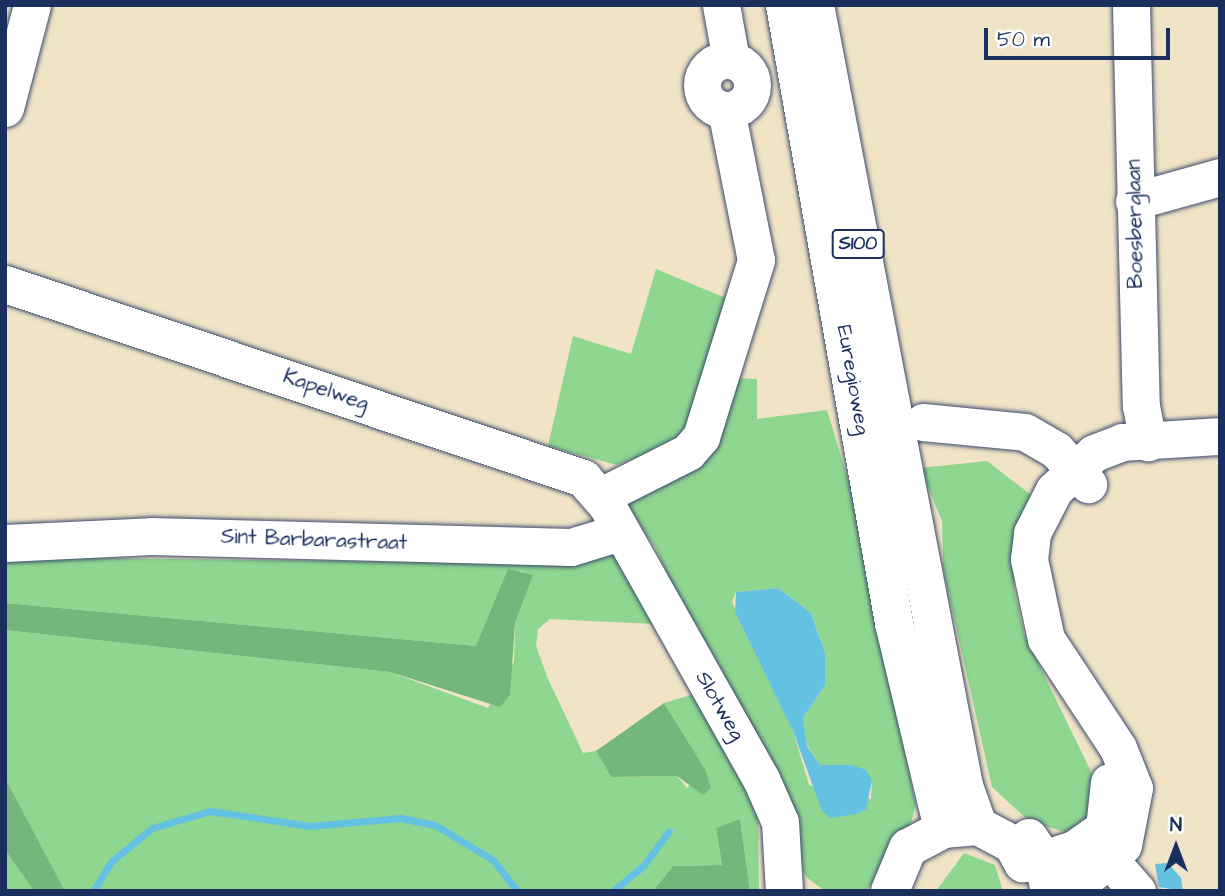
<!DOCTYPE html>
<style>
body{margin:0}
#map{position:relative;width:1225px;height:896px;overflow:hidden;background:#f0e3c6;font-family:"Architects Daughter",sans-serif}
div>[style]{position:absolute}
[style*='--x']{left:calc(var(--x)*1px);top:calc(var(--y)*1px);width:calc(var(--w)*1px);rotate:calc(var(--a)*1deg)}
.green>*{inset:0;background:#8fd690}
.forest>*{inset:0;background:#73b77a}
.water>*{inset:0;background:#64c1e2}
.stream>*{height:7px;margin:-3.5px;padding:0 3.5px;transform-origin:3.5px;border-radius:3.5px;background:#64c1e2}
.roads{filter:drop-shadow(0 0 2px #3b4a6e) drop-shadow(0 0 2px #3b4a6e)}
.minor>*{height:37px;margin:-18.5px;padding:0 18.5px;transform-origin:18.5px;border-radius:18.5px;background:#fff}
.minor>.ring{margin:-18.5px;padding:0;box-sizing:content-box;background:none;border:37px solid #fff;border-radius:50%}
.major>*{height:38px;margin:-19px;padding:0 19px;transform-origin:19px;border-radius:19px;background:#fff}
span{translate:-50% -50%;white-space:nowrap;text-align:center;line-height:1.15;-webkit-text-stroke:6px #fff;paint-order:stroke}
.shield-label span{padding:2px 5px;background:#fff;border:2px solid;border-radius:5px;-webkit-text-stroke-width:0}
.shield-label{font-size:19px;color:#1b2f5e;font-weight:700}
.street-label{font-size:21px;color:#1b2f5e}
.frame{position:absolute;inset:0;border:7px solid #1b2f5e;pointer-events:none}
.north{position:absolute;left:1141px;top:812px;width:70px;height:70px;-webkit-text-stroke:5px #fff;paint-order:stroke;rotate:0deg;font-size:19px;font-weight:700;line-height:28px;text-align:center;color:#1b2f5e}
.north::after{content:'';display:block;margin:auto;width:24px;height:32px;background:#1b2f5e;clip-path:polygon(50% 0,100% 100%,50% 72%,0 100%)}
.scale{position:absolute;left:984px;top:28px;width:186px;height:32px;box-sizing:border-box;border:4px solid #1b2f5e;border-top:0;padding-left:9px;font-size:21px;line-height:24px;white-space:nowrap;color:#1b2f5e;-webkit-text-stroke:5px #fff;paint-order:stroke}
</style>
<div id="map">
<div class="green">
<i style="clip-path:polygon(656px 269px,740px 304px,692px 436px,617px 465px,548px 446px,573px 336px,631px 354px)"></i>
<i style="clip-path:polygon(evenodd,729px 378px,757px 379px,757px 419px,827px 410px,850px 486px,857px 489px,859px 538px,916px 805px,907px 836px,866px 891px,825px 891px,806px 877px,655px 547px,620px 496px,704px 452px,729px 378px,778px 588px,811px 613px,825px 653px,825px 685px,803px 718px,807px 745px,820px 765px,852px 765px,872px 781px,871px 799px,809px 785px,793px 731px,732px 602px,736px 592px,778px 588px)"></i>
<i style="clip-path:polygon(987px 461px,1035px 498px,1017px 553px,1014px 590px,1024px 634px,1098px 786px,1092px 818px,1068px 833px,1029px 821px,992px 787px,943px 568px,942px 521px,920px 468px)"></i>
<i style="clip-path:polygon(613px 551px,654px 624px,550px 619px,538px 629px,536px 646px,548px 679px,583px 753px,596px 751px,611px 777px,677px 776px,687px 788px,705px 769px,664px 703px,694px 694px,758px 812px,759px 891px,750px 891px,740px 819px,716px 828px,722px 865px,673px 866px,653px 891px,65px 891px,5px 779px,5px 630px,390px 672px,488px 708px,514px 662px,515px 623px,532px 576px,520px 571px,476px 646px,5px 603px,5px 557px,436px 562px)"></i>
<i style="clip-path:polygon(5px 850px,34px 891px,5px 891px)"></i>
<i style="clip-path:polygon(964px 853px,995px 865px,1003px 891px,936px 891px)"></i>
</div>
<div class="forest">
<i style="clip-path:polygon(508px 569px,533px 575px,515px 623px,510px 695px,500px 707px,390px 672px,5px 630px,5px 603px,476px 646px)"></i>
<i style="clip-path:polygon(664px 703px,705px 769px,711px 788px,703px 795px,677px 776px,611px 777px,596px 751px)"></i>
<i style="clip-path:polygon(5px 779px,7px 782px,65px 891px,34px 891px,5px 850px)"></i>
<i style="clip-path:polygon(740px 819px,750px 891px,653px 891px,673px 866px,722px 865px,716px 828px)"></i>
</div>
<div class="water">
<i style="clip-path:polygon(778px 588px,811px 613px,825px 653px,825px 685px,803px 718px,807px 746px,820px 765px,852px 765px,866px 770px,872px 781px,866px 809px,856px 814px,831px 818px,822px 811px,793px 731px,735px 612px,736px 592px)"></i>
<i style="clip-path:polygon(1168px 863px,1181px 878px,1183px 891px,1159px 887px,1155px 864px)"></i>
</div>
<div class="stream">
<i style="--x:93;--y:891;--w:36;--a:-58"></i>
<i style="--x:112;--y:861;--w:52;--a:-39.5"></i>
<i style="--x:152;--y:828;--w:60;--a:-16.3"></i>
<i style="--x:210;--y:811;--w:101;--a:8.5"></i>
<i style="--x:310;--y:826;--w:91;--a:-5"></i>
<i style="--x:401;--y:818;--w:35;--a:12"></i>
<i style="--x:435;--y:825;--w:68;--a:31.1"></i>
<i style="--x:493;--y:860;--w:39;--a:52"></i>
<i style="--x:613;--y:891;--w:40;--a:-40"></i>
<i style="--x:644;--y:865;--w:42;--a:-53.7"></i>
</div>
<div class="roads">
<div class="minor">
<i style="--x:721;--y:5;--w:56;--a:79.7"></i>
<i style="--x:1131;--y:5;--w:401;--a:88.6"></i>
<i style="--x:1141;--y:406;--w:37;--a:79"></i>
<i class="ring" style="left:702px;top:60px;width:13px;height:13px"></i>
<i style="--x:5;--y:108;--w:106;--a:-75.3"></i>
<i style="--x:1134;--y:201;--w:89;--a:-15.6"></i>
<i style="--x:5;--y:284;--w:610;--a:18.55"></i>
<i style="--x:583;--y:478;--w:35;--a:49"></i>
<i style="--x:606;--y:504;--w:316;--a:60.6"></i>
<i style="--x:761;--y:779;--w:47;--a:66.2"></i>
<i style="--x:780;--y:822;--w:69;--a:86.7"></i>
<i style="--x:923;--y:422;--w:102;--a:5.6"></i>
<i style="--x:1025;--y:432;--w:36;--a:30"></i>
<i style="--x:1056;--y:450;--w:47;--a:46.7"></i>
<i style="--x:601;--y:496;--w:97;--a:-26.8"></i>
<i style="--x:688;--y:452;--w:20;--a:-49"></i>
<i style="--x:701;--y:437;--w:185;--a:-72.7"></i>
<i style="--x:756;--y:260;--w:153;--a:-101.3"></i>
<i style="--x:5;--y:543;--w:146;--a:-2.7"></i>
<i style="--x:151;--y:536;--w:420;--a:1.5"></i>
<i style="--x:571;--y:547;--w:51;--a:-17"></i>
<i style="--x:1095;--y:843;--w:64;--a:48.8"></i>
<i style="--x:1043;--y:859;--w:33;--a:-18"></i>
<i style="--x:1074;--y:849;--w:37;--a:-35"></i>
<i style="--x:1104;--y:828;--w:46;--a:-83.8"></i>
<i style="--x:1050;--y:891;--w:47;--a:-23.8"></i>
<i style="--x:1093;--y:872;--w:40;--a:-42"></i>
<i style="--x:1123;--y:845;--w:58;--a:-79.1"></i>
<i style="--x:1134;--y:788;--w:43;--a:-111.8"></i>
<i style="--x:1118;--y:748;--w:131;--a:-123.4"></i>
<i style="--x:1046;--y:639;--w:82;--a:-102"></i>
<i style="--x:1029;--y:559;--w:26;--a:-83"></i>
<i style="--x:1032;--y:533;--w:48;--a:-62.9"></i>
<i style="--x:1054;--y:490;--w:54;--a:-42.8"></i>
<i style="--x:1094;--y:453;--w:30;--a:-21"></i>
<i style="--x:1122;--y:442;--w:98;--a:-3.5"></i>
</div>
<div class="major">
<i style="--x:785;--y:5;--w:628;--a:80"></i>
<i style="--x:894;--y:623;--w:212;--a:76.6"></i>
<i style="--x:815;--y:5;--w:795;--a:79.2"></i>
<i style="--x:964;--y:786;--w:42;--a:70.7"></i>
<i style="--x:1029;--y:838;--w:25;--a:56"></i>
<i style="--x:1043;--y:859;--w:33;--a:78"></i>
<i style="--x:890;--y:891;--w:47;--a:-67.3"></i>
<i style="--x:908;--y:848;--w:40;--a:-28"></i>
<i style="--x:943;--y:829;--w:35;--a:-5"></i>
<i style="--x:978;--y:826;--w:40;--a:28"></i>
<i style="--x:1013;--y:845;--w:21;--a:61"></i>
<i style="--x:1023;--y:863;--w:20;--a:-11"></i>
</div>
</div>
<div class="shield-label">
<span style="left:858px;top:244px">S100</span>
</div>
<div class="street-label">
<span style="left:1135px;top:224px;rotate:-91deg">Boesberglaan</span>
<span style="left:853px;top:380px;rotate:80deg">Euregioweg</span>
<span style="left:326px;top:390px;rotate:19deg">Kapelweg</span>
<span style="left:314px;top:540px;rotate:2deg">Sint Barbarastraat</span>
<span style="left:720px;top:706px;rotate:60deg">Slotweg</span>
</div>
<div class="frame"></div>
<div class="north">N</div>
<div class="scale">50 m</div>
</div>
